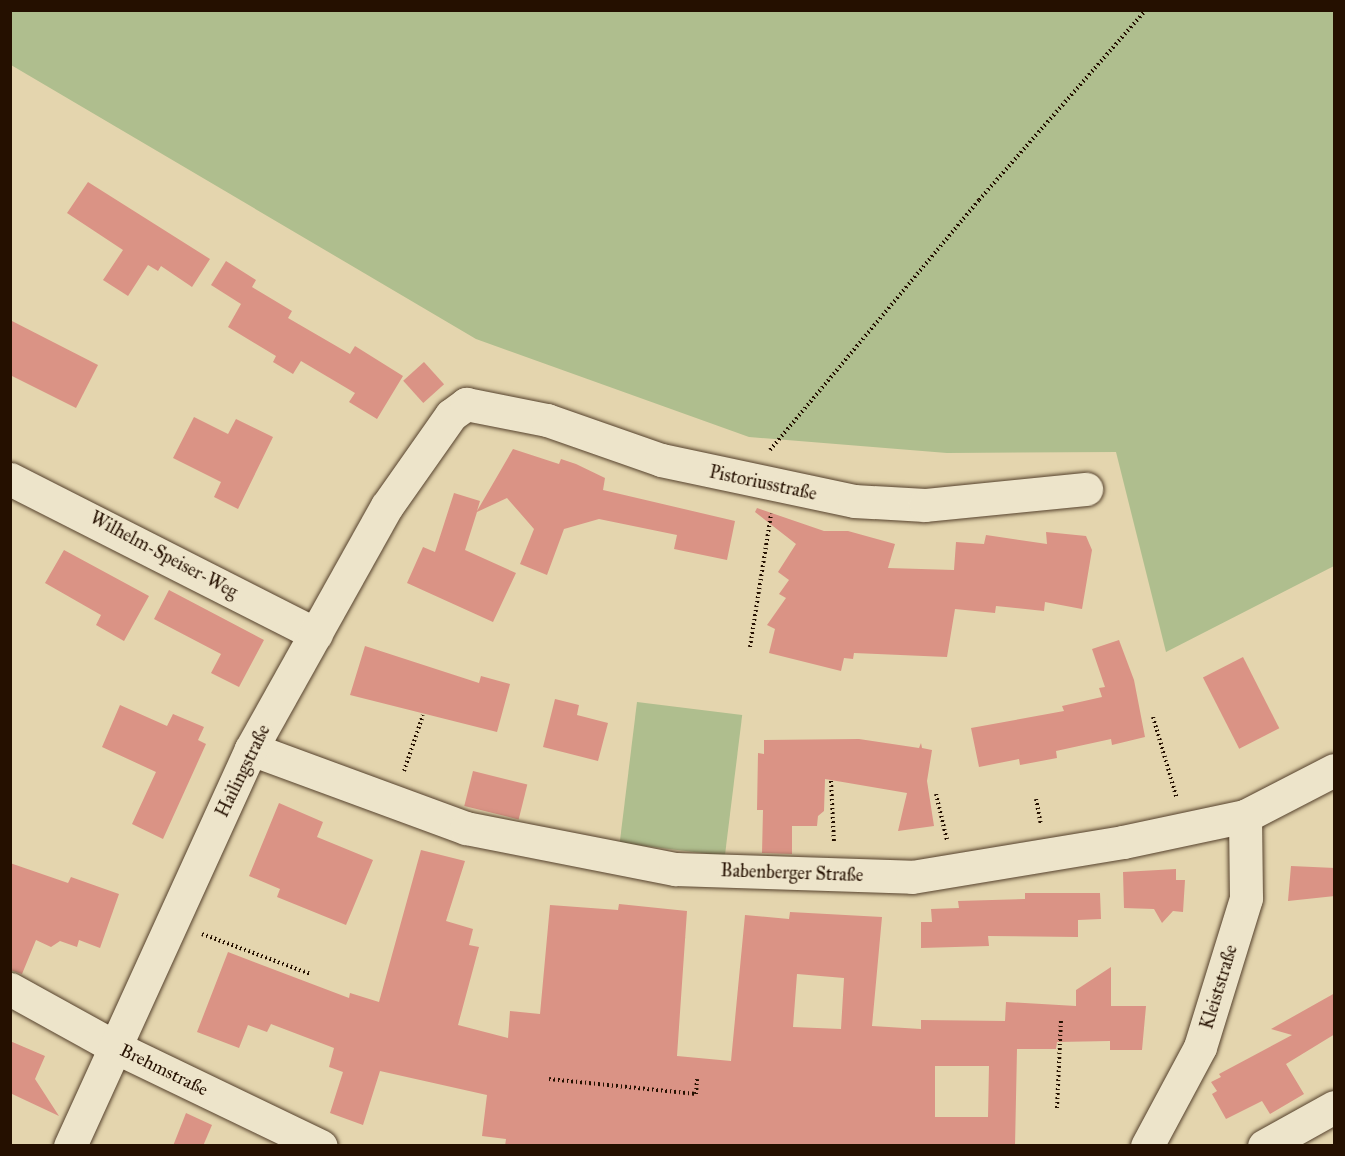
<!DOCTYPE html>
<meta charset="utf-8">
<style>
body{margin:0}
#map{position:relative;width:1345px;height:1156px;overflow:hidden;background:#e4d5ae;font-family:"IM FELL Great Primer",serif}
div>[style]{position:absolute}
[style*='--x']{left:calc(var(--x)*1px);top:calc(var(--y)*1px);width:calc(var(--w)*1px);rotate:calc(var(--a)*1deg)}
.green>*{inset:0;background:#afbe8e;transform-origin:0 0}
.building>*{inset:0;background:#da9385;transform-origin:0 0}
.path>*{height:4px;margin-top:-2px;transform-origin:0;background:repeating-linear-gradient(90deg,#251000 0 1.5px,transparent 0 4.5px)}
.roads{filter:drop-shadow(0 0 2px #55412c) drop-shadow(0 0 2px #55412c)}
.minor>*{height:33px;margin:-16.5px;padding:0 16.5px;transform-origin:16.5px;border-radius:16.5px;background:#ede4ca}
span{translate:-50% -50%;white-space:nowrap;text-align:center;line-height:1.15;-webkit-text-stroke:6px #ede4ca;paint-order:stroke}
.street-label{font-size:18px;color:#251000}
.frame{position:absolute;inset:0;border:12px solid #251000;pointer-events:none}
</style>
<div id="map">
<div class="green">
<i style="clip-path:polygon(11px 10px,1334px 11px,1334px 566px,1166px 652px,1116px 452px,947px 453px,749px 437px,476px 339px,11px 65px)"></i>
<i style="left:637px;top:702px;width:106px;height:142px;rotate:7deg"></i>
</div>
<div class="building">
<i style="clip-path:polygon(88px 182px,210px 259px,192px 287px,161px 266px,158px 271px,148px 265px,128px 296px,103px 280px,123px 250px,67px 213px)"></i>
<i style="clip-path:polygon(226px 261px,256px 280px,252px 287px,292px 311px,288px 318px,350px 354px,355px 346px,403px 376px,377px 419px,349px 402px,355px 393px,301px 361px,293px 374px,273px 362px,276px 356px,228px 327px,241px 304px,211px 285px)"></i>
<i style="clip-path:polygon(10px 320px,98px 365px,76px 408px,10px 375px)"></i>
<i style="left:424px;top:362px;width:30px;height:28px;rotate:48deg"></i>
<i style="clip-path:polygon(194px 417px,228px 434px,236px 419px,273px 437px,238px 509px,214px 497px,221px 482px,173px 458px)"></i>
<i style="clip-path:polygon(513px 449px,559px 464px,561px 459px,576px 464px,605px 478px,603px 490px,735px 521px,727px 560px,674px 549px,677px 535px,599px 519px,564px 529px,547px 575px,520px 564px,534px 529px,507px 498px,477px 512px,465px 550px,516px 573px,493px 622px,407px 583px,423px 547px,435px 552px,454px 493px,480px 501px,477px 511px)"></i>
<i style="clip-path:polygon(757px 508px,824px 531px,848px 531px,895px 544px,888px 568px,954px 570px,956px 542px,984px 544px,986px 535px,1047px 544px,1046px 532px,1086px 536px,1092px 550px,1082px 609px,1045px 602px,1044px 611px,996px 606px,995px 613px,955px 609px,947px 657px,854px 653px,853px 659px,844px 658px,841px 671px,769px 653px,775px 629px,767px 625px,786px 598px,779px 594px,789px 580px,778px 572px,796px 544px,755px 512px)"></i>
<i style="clip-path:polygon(64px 550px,149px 596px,124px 641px,96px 625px,101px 615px,45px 583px)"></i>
<i style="clip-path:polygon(169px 590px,264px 640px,239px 687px,211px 673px,221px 654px,154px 619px)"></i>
<i style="clip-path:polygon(1119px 640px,1134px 680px,1145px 737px,1112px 745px,1111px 739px,1056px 751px,1057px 758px,1020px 765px,1019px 759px,979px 767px,971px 728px,1064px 711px,1062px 706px,1102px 697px,1099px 688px,1105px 687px,1092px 649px)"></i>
<i style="clip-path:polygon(365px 646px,479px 683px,481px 676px,510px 684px,497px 732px,350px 695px)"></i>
<i style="left:1243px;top:657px;width:80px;height:45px;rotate:63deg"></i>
<i style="clip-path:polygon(555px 699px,579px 705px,577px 715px,608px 723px,598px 761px,543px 747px)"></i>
<i style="clip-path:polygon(120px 705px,167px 726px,173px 714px,204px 727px,198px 740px,206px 744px,163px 839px,132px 824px,156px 772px,102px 747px)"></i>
<i style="clip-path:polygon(859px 739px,919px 748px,921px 743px,922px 748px,932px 750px,927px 781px,934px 826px,898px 831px,907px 793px,825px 779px,824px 811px,818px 816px,817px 826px,792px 826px,792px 854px,762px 853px,763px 810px,757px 810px,758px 753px,764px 754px,764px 740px)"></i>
<i style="left:473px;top:771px;width:56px;height:36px;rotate:14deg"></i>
<i style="clip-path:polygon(279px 803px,323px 822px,317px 837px,373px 860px,346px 925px,277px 897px,280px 889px,249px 876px)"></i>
<i style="clip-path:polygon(evenodd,421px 850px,465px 861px,446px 921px,473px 929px,469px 945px,479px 947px,458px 1025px,508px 1038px,510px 1011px,540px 1014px,550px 905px,618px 910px,619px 904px,687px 911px,677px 1056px,731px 1061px,745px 915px,789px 919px,790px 912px,882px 917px,872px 1026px,921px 1029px,921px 1020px,1005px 1021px,1006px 1002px,1076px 1006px,1076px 990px,1111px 967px,1111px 1006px,1146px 1006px,1142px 1050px,1110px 1050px,1110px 1041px,1057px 1042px,1056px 1049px,1017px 1049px,1015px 1146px,505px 1146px,506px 1139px,482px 1136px,487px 1095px,380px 1071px,363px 1125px,330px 1113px,343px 1072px,329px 1067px,334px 1048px,271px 1024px,267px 1032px,248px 1025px,239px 1048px,197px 1032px,228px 952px,349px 998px,350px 993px,379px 1002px,421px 850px,797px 974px,844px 978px,841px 1029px,793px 1027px,797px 974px,421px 850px,935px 1066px,989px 1066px,988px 1117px,935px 1117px,935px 1066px)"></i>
<i style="clip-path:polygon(10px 863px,68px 883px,71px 877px,119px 894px,100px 948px,79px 940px,77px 947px,60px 941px,51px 947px,36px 940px,22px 974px,10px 970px)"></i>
<i style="clip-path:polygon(1291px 866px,1335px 868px,1335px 896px,1288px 901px)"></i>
<i style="clip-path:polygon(1176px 869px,1176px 880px,1185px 880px,1183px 912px,1173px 911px,1162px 923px,1154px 909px,1124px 908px,1123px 872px)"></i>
<i style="clip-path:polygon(1025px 893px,1100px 893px,1101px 919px,1078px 920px,1078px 937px,988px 936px,989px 946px,921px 948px,921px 922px,932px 922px,931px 909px,959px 908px,958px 901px,1025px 899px)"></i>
<i style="clip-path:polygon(1335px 993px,1335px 1034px,1286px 1064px,1304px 1094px,1270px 1114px,1262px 1101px,1226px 1119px,1212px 1094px,1217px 1091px,1211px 1082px,1221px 1077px,1219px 1074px,1292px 1035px,1271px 1029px)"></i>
<i style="clip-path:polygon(10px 1041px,45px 1056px,35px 1079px,59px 1116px,10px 1093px)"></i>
<i style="clip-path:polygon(186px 1113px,212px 1125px,203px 1146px,173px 1146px)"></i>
</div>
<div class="path">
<i style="--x:770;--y:450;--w:326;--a:-50.1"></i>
<i style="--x:979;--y:200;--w:253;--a:-48.7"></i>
<i style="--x:750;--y:647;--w:135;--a:-81"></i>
<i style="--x:1153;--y:717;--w:85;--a:73.7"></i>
<i style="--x:404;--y:771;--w:59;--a:-71.3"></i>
<i style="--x:831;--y:781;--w:62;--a:87.2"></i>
<i style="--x:936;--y:794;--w:47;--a:76.6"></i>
<i style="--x:1036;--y:799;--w:26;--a:79"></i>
<i style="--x:202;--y:934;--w:116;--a:20.2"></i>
<i style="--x:549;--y:1079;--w:148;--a:5.8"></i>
<i style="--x:696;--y:1094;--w:15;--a:-86"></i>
<i style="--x:1057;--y:1108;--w:88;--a:-87.4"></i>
</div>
<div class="roads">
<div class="minor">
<i style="--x:10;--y:479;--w:343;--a:26.9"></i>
<i style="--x:251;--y:749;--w:229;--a:20.2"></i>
<i style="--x:466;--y:828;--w:213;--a:11.1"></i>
<i style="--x:675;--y:869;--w:237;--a:1.9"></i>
<i style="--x:912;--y:877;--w:214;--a:-9.4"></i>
<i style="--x:1123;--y:842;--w:125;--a:-12"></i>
<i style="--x:1245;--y:816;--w:100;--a:-27.3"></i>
<i style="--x:10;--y:989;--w:122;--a:28.9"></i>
<i style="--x:117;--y:1048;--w:226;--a:25.7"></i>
<i style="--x:70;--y:1146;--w:436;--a:-65.5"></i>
<i style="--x:251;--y:749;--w:278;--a:-60.8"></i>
<i style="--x:387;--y:506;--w:111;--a:-54.9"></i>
<i style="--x:451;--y:415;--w:19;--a:-36"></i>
<i style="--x:466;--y:404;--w:83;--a:11.2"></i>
<i style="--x:547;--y:420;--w:121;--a:19.3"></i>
<i style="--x:661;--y:460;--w:197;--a:12"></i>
<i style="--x:854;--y:501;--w:71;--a:3.2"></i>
<i style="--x:925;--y:505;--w:162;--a:-5.7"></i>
<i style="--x:1147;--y:1146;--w:112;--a:-61.8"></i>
<i style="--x:1200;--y:1047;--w:156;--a:-72.8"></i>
<i style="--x:1246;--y:898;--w:82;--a:-90.7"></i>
<i style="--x:1264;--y:1146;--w:80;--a:-29.1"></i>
</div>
</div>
<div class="street-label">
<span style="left:763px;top:483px;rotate:12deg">Pistoriusstraße</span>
<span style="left:164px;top:555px;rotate:28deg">Wilhelm-Speiser-Weg</span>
<span style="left:243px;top:771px;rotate:-64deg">Hailingstraße</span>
<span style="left:792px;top:873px;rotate:2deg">Babenberger Straße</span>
<span style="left:1219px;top:987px;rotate:-73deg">Kleiststraße</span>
<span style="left:164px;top:1070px;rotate:26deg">Brehmstraße</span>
</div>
<div class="frame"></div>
</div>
